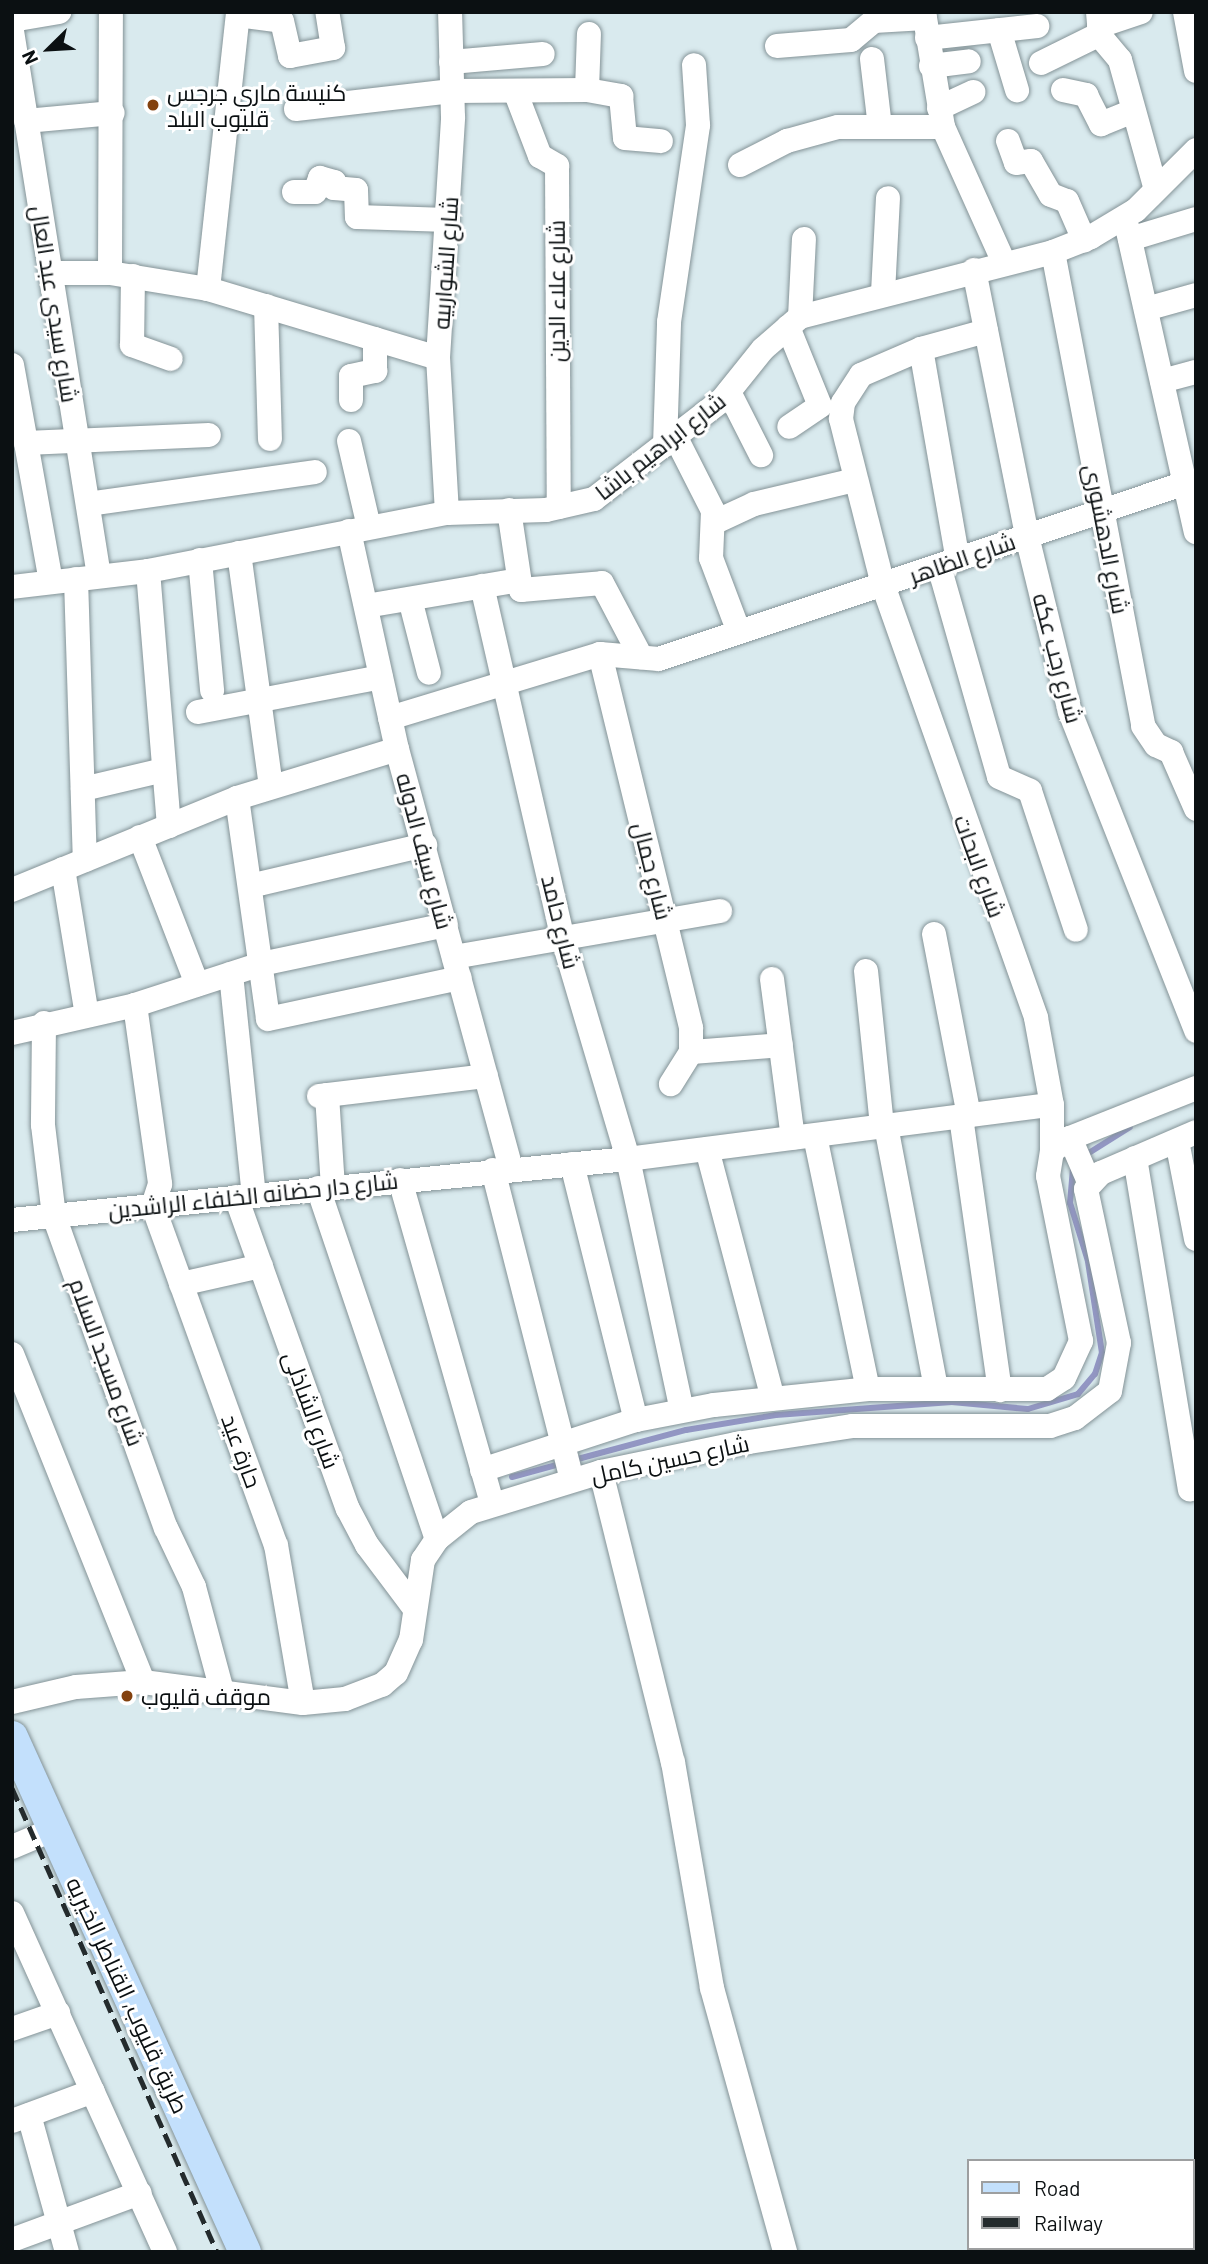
<!DOCTYPE html>
<meta charset="utf-8">
<style>
body{margin:0}
#map{position:relative;width:1208px;height:2264px;overflow:hidden;background:#d9eaee;font-family:Barlow,Cairo,sans-serif}
div>[style]{position:absolute}
[style*='--x']{left:calc(var(--x)*1px);top:calc(var(--y)*1px);width:calc(var(--w)*1px);rotate:calc(var(--a)*1deg)}
.stream>*{height:6px;margin:-3px;padding:0 3px;transform-origin:3px;border-radius:3px;background:#9296c3}
.roads{filter:drop-shadow(0 0 2px #849397) drop-shadow(0 0 2px #849397)}
.minor>*{height:24px;margin:-12px;padding:0 12px;transform-origin:12px;border-radius:12px;background:#fff}
.major>*{height:32px;margin:-16px;padding:0 16px;transform-origin:16px;border-radius:16px;background:#c3e0fc}
.rail>*{height:5px;margin-top:-2.5px;transform-origin:0;background:repeating-linear-gradient(90deg,#242b2d 0 14px,transparent 0 21px)}
.dots>*{width:19px;height:19px;translate:-50% -50%;box-sizing:border-box;border:4px solid #fff;border-radius:50%}
span{translate:-50% -50%;white-space:nowrap;text-align:center;line-height:1.15;-webkit-text-stroke:6px #fff;paint-order:stroke}
.poi-label{font-size:23px;color:#0b1012}
.left{translate:0 -50%;text-align:left}
.street-label{font-size:23px;color:#0b1012}
.frame{position:absolute;inset:0;border:14px solid #0b1012;pointer-events:none}
.legend{position:absolute;left:967px;top:2159px;width:228px;height:91px;box-sizing:border-box;background:#fff;border:2px solid #9d9fa0;margin:0;padding:9px 12px;list-style:none;font-size:21px;color:#0b1012}
.legend li{display:flex;align-items:center;gap:14px;height:35px}
.legend b{width:35px;border:2px solid #9d9fa0}
.north{position:absolute;left:14px;top:14px;width:70px;height:70px;-webkit-text-stroke:5px #fff;paint-order:stroke;rotate:246deg;font-size:19px;font-weight:700;line-height:28px;text-align:center;color:#0b1012}
.north::after{content:'';display:block;margin:auto;width:24px;height:32px;background:#0b1012;clip-path:polygon(50% 0,100% 100%,50% 72%,0 100%)}
</style>
<div id="map">
<div class="stream">
<i style="--x:1084;--y:1156;--w:54;--a:-32.2"></i>
<i style="--x:574;--y:1460;--w:116;--a:-15"></i>
<i style="--x:686;--y:1430;--w:91;--a:-9.5"></i>
<i style="--x:776;--y:1415;--w:176;--a:-4.2"></i>
<i style="--x:952;--y:1402;--w:76;--a:5.3"></i>
<i style="--x:1028;--y:1409;--w:52;--a:-16.7"></i>
<i style="--x:1078;--y:1394;--w:26;--a:-50"></i>
<i style="--x:1095;--y:1374;--w:22;--a:-72"></i>
<i style="--x:1102;--y:1353;--w:93;--a:-98.7"></i>
<i style="--x:1088;--y:1261;--w:61;--a:-107.2"></i>
<i style="--x:1070;--y:1203;--w:34;--a:-85"></i>
<i style="--x:512;--y:1477;--w:54;--a:-15.1"></i>
</div>
<div class="roads">
<div class="minor">
<i style="--x:924;--y:12;--w:117;--a:80.6"></i>
<i style="--x:943;--y:127;--w:149;--a:65.8"></i>
<i style="--x:1098;--y:12;--w:24;--a:85"></i>
<i style="--x:1100;--y:36;--w:31;--a:50"></i>
<i style="--x:1120;--y:60;--w:131;--a:74.5"></i>
<i style="--x:1185;--y:12;--w:60;--a:79.4"></i>
<i style="--x:238;--y:15;--w:44;--a:7.8"></i>
<i style="--x:282;--y:21;--w:36;--a:77"></i>
<i style="--x:290;--y:56;--w:44;--a:-10.5"></i>
<i style="--x:333;--y:48;--w:36;--a:-99"></i>
<i style="--x:12;--y:20;--w:48;--a:-9.7"></i>
<i style="--x:1099;--y:26;--w:44;--a:-18.4"></i>
<i style="--x:999;--y:30;--w:63;--a:73.3"></i>
<i style="--x:12;--y:31;--w:552;--a:80.93"></i>
<i style="--x:927;--y:38;--w:111;--a:-6.2"></i>
<i style="--x:777;--y:46;--w:74;--a:-4.6"></i>
<i style="--x:851;--y:40;--w:30;--a:-40"></i>
<i style="--x:874;--y:21;--w:51;--a:-3.4"></i>
<i style="--x:872;--y:59;--w:68;--a:83.3"></i>
<i style="--x:451;--y:62;--w:92;--a:-5"></i>
<i style="--x:1041;--y:63;--w:66;--a:-26.2"></i>
<i style="--x:931;--y:66;--w:38;--a:-7"></i>
<i style="--x:587;--y:90;--w:56;--a:-88"></i>
<i style="--x:1063;--y:90;--w:24;--a:12"></i>
<i style="--x:1086;--y:95;--w:33;--a:63"></i>
<i style="--x:1101;--y:124;--w:35;--a:-22"></i>
<i style="--x:515;--y:91;--w:70;--a:69"></i>
<i style="--x:540;--y:156;--w:20;--a:30"></i>
<i style="--x:557;--y:166;--w:341;--a:89.7"></i>
<i style="--x:939;--y:108;--w:38;--a:-25"></i>
<i style="--x:296;--y:109;--w:157;--a:-6.6"></i>
<i style="--x:452;--y:91;--w:135;--a:-0.4"></i>
<i style="--x:587;--y:90;--w:35;--a:10"></i>
<i style="--x:621;--y:96;--w:42;--a:84.6"></i>
<i style="--x:625;--y:138;--w:36;--a:5"></i>
<i style="--x:26;--y:121;--w:87;--a:-5.3"></i>
<i style="--x:1008;--y:141;--w:23;--a:70"></i>
<i style="--x:1016;--y:163;--w:15;--a:-8"></i>
<i style="--x:1031;--y:161;--w:39;--a:60"></i>
<i style="--x:1051;--y:195;--w:17;--a:21"></i>
<i style="--x:1067;--y:201;--w:43;--a:66.4"></i>
<i style="--x:740;--y:165;--w:53;--a:-27.1"></i>
<i style="--x:787;--y:141;--w:53;--a:-15.4"></i>
<i style="--x:838;--y:127;--w:105;--a:0"></i>
<i style="--x:294;--y:192;--w:21;--a:0"></i>
<i style="--x:315;--y:192;--w:15;--a:-70"></i>
<i style="--x:320;--y:178;--w:15;--a:16"></i>
<i style="--x:334;--y:182;--w:6;--a:90"></i>
<i style="--x:334;--y:188;--w:22;--a:5"></i>
<i style="--x:356;--y:190;--w:27;--a:88"></i>
<i style="--x:357;--y:217;--w:91;--a:1.9"></i>
<i style="--x:1125;--y:218;--w:322;--a:77.3"></i>
<i style="--x:1130;--y:239;--w:69;--a:-16.9"></i>
<i style="--x:1053;--y:252;--w:482;--a:79.2"></i>
<i style="--x:1143;--y:726;--w:23;--a:56"></i>
<i style="--x:1156;--y:745;--w:17;--a:25"></i>
<i style="--x:1171;--y:752;--w:62;--a:66.3"></i>
<i style="--x:974;--y:270;--w:271;--a:78.7"></i>
<i style="--x:1027;--y:536;--w:181;--a:76.3"></i>
<i style="--x:1070;--y:712;--w:343;--a:68.4"></i>
<i style="--x:50;--y:273;--w:60;--a:0"></i>
<i style="--x:110;--y:273;--w:99;--a:9.3"></i>
<i style="--x:208;--y:289;--w:240;--a:16.7"></i>
<i style="--x:110;--y:273;--w:261;--a:-89.8"></i>
<i style="--x:133;--y:276;--w:69;--a:90.8"></i>
<i style="--x:132;--y:345;--w:41;--a:19.7"></i>
<i style="--x:208;--y:289;--w:279;--a:-83.8"></i>
<i style="--x:883;--y:293;--w:95;--a:-87"></i>
<i style="--x:266;--y:306;--w:133;--a:88.3"></i>
<i style="--x:1146;--y:309;--w:52;--a:-15.6"></i>
<i style="--x:800;--y:317;--w:78;--a:-87.1"></i>
<i style="--x:788;--y:327;--w:85;--a:67.9"></i>
<i style="--x:820;--y:406;--w:37;--a:146"></i>
<i style="--x:986;--y:331;--w:67;--a:164.5"></i>
<i style="--x:921;--y:349;--w:65;--a:156.6"></i>
<i style="--x:861;--y:375;--w:33;--a:123"></i>
<i style="--x:843;--y:403;--w:16;--a:97"></i>
<i style="--x:841;--y:419;--w:171;--a:75.8"></i>
<i style="--x:883;--y:585;--w:459;--a:70.5"></i>
<i style="--x:1036;--y:1018;--w:88;--a:79.6"></i>
<i style="--x:1052;--y:1105;--w:46;--a:90"></i>
<i style="--x:921;--y:349;--w:214;--a:80.1"></i>
<i style="--x:12;--y:365;--w:220;--a:79.8"></i>
<i style="--x:1162;--y:381;--w:35;--a:-15"></i>
<i style="--x:729;--y:392;--w:71;--a:63.1"></i>
<i style="--x:351;--y:400;--w:24;--a:-90"></i>
<i style="--x:351;--y:376;--w:25;--a:-12"></i>
<i style="--x:375;--y:371;--w:32;--a:-90"></i>
<i style="--x:675;--y:436;--w:84;--a:63.1"></i>
<i style="--x:713;--y:511;--w:47;--a:92.4"></i>
<i style="--x:711;--y:558;--w:79;--a:69.3"></i>
<i style="--x:349;--y:441;--w:88;--a:76.9"></i>
<i style="--x:26;--y:443;--w:183;--a:-2.5"></i>
<i style="--x:665;--y:445;--w:123;--a:-88.1"></i>
<i style="--x:669;--y:322;--w:199;--a:-81.6"></i>
<i style="--x:698;--y:125;--w:60;--a:-93.8"></i>
<i style="--x:88;--y:504;--w:229;--a:-8"></i>
<i style="--x:509;--y:510;--w:81;--a:81.5"></i>
<i style="--x:521;--y:590;--w:81;--a:-4.9"></i>
<i style="--x:602;--y:583;--w:84;--a:62.2"></i>
<i style="--x:447;--y:513;--w:155;--a:-93.3"></i>
<i style="--x:438;--y:358;--w:241;--a:-86.4"></i>
<i style="--x:453;--y:117;--w:105;--a:-91.6"></i>
<i style="--x:713;--y:523;--w:45;--a:-24.9"></i>
<i style="--x:754;--y:504;--w:104;--a:-13.4"></i>
<i style="--x:349;--y:531;--w:223;--a:77.6"></i>
<i style="--x:397;--y:749;--w:435;--a:74.8"></i>
<i style="--x:239;--y:553;--w:236;--a:82.2"></i>
<i style="--x:200;--y:560;--w:131;--a:84.7"></i>
<i style="--x:939;--y:566;--w:219;--a:74.1"></i>
<i style="--x:999;--y:777;--w:34;--a:24"></i>
<i style="--x:1030;--y:791;--w:146;--a:71.7"></i>
<i style="--x:148;--y:571;--w:256;--a:85.3"></i>
<i style="--x:76;--y:579;--w:281;--a:88.2"></i>
<i style="--x:482;--y:586;--w:362;--a:77.1"></i>
<i style="--x:563;--y:939;--w:229;--a:73.5"></i>
<i style="--x:628;--y:1159;--w:257;--a:77.9"></i>
<i style="--x:12;--y:587;--w:137;--a:-6.7"></i>
<i style="--x:148;--y:571;--w:305;--a:-11"></i>
<i style="--x:447;--y:513;--w:99;--a:-1.7"></i>
<i style="--x:546;--y:510;--w:49;--a:-12.9"></i>
<i style="--x:594;--y:499;--w:162;--a:-37.7"></i>
<i style="--x:722;--y:400;--w:65;--a:-51.2"></i>
<i style="--x:763;--y:349;--w:49;--a:-40.9"></i>
<i style="--x:800;--y:317;--w:261;--a:-14.4"></i>
<i style="--x:1053;--y:252;--w:41;--a:-21.5"></i>
<i style="--x:1091;--y:237;--w:52;--a:-31"></i>
<i style="--x:1136;--y:210;--w:85;--a:-45"></i>
<i style="--x:410;--y:599;--w:76;--a:75.6"></i>
<i style="--x:366;--y:606;--w:155;--a:-9.6"></i>
<i style="--x:600;--y:654;--w:385;--a:76.3"></i>
<i style="--x:691;--y:1028;--w:24;--a:90"></i>
<i style="--x:691;--y:1052;--w:38;--a:122"></i>
<i style="--x:198;--y:712;--w:186;--a:-10.8"></i>
<i style="--x:390;--y:718;--w:220;--a:-16.9"></i>
<i style="--x:600;--y:654;--w:59;--a:4.8"></i>
<i style="--x:659;--y:659;--w:556;--a:-18.47"></i>
<i style="--x:83;--y:789;--w:83;--a:-13.2"></i>
<i style="--x:237;--y:798;--w:223;--a:82"></i>
<i style="--x:268;--y:1019;--w:196;--a:-12.1"></i>
<i style="--x:140;--y:837;--w:158;--a:68.8"></i>
<i style="--x:63;--y:869;--w:148;--a:80.7"></i>
<i style="--x:250;--y:886;--w:180;--a:-13.2"></i>
<i style="--x:12;--y:890;--w:243;--a:-22.2"></i>
<i style="--x:237;--y:798;--w:167;--a:-17"></i>
<i style="--x:934;--y:934;--w:185;--a:79.1"></i>
<i style="--x:454;--y:957;--w:270;--a:-9.8"></i>
<i style="--x:866;--y:971;--w:157;--a:84.1"></i>
<i style="--x:231;--y:974;--w:222;--a:84.1"></i>
<i style="--x:772;--y:979;--w:160;--a:82.5"></i>
<i style="--x:135;--y:1005;--w:181;--a:82"></i>
<i style="--x:160;--y:1184;--w:23;--a:108"></i>
<i style="--x:153;--y:1206;--w:361;--a:70.1"></i>
<i style="--x:276;--y:1545;--w:160;--a:80.3"></i>
<i style="--x:44;--y:1023;--w:102;--a:90.6"></i>
<i style="--x:43;--y:1125;--w:92;--a:83.1"></i>
<i style="--x:54;--y:1216;--w:331;--a:70.3"></i>
<i style="--x:166;--y:1528;--w:65;--a:64.6"></i>
<i style="--x:194;--y:1587;--w:108;--a:74.9"></i>
<i style="--x:12;--y:1033;--w:126;--a:-12.8"></i>
<i style="--x:135;--y:1005;--w:133;--a:-18"></i>
<i style="--x:261;--y:964;--w:189;--a:-11.9"></i>
<i style="--x:691;--y:1052;--w:90;--a:-4.4"></i>
<i style="--x:327;--y:1095;--w:92;--a:86.3"></i>
<i style="--x:319;--y:1096;--w:168;--a:-6.8"></i>
<i style="--x:961;--y:1117;--w:276;--a:81.9"></i>
<i style="--x:886;--y:1126;--w:267;--a:79.2"></i>
<i style="--x:815;--y:1136;--w:258;--a:78.2"></i>
<i style="--x:1070;--y:1138;--w:48;--a:66.6"></i>
<i style="--x:1177;--y:1141;--w:100;--a:79"></i>
<i style="--x:707;--y:1149;--w:258;--a:75.2"></i>
<i style="--x:1135;--y:1158;--w:336;--a:80.6"></i>
<i style="--x:572;--y:1164;--w:264;--a:76"></i>
<i style="--x:493;--y:1170;--w:320;--a:75.7"></i>
<i style="--x:400;--y:1180;--w:337;--a:74.1"></i>
<i style="--x:318;--y:1188;--w:371;--a:71.3"></i>
<i style="--x:236;--y:1197;--w:331;--a:70.3"></i>
<i style="--x:348;--y:1509;--w:41;--a:62.2"></i>
<i style="--x:367;--y:1545;--w:80;--a:53.1"></i>
<i style="--x:12;--y:1220;--w:619;--a:-5.66"></i>
<i style="--x:628;--y:1159;--w:427;--a:-7.3"></i>
<i style="--x:181;--y:1284;--w:82;--a:-12.7"></i>
<i style="--x:12;--y:1354;--w:353;--a:68.2"></i>
<i style="--x:482;--y:1470;--w:162;--a:-18"></i>
<i style="--x:636;--y:1420;--w:79;--a:-10.9"></i>
<i style="--x:714;--y:1405;--w:155;--a:-5.9"></i>
<i style="--x:868;--y:1389;--w:179;--a:0"></i>
<i style="--x:1047;--y:1389;--w:20;--a:-33"></i>
<i style="--x:1064;--y:1378;--w:41;--a:-65.3"></i>
<i style="--x:1081;--y:1341;--w:168;--a:-101.3"></i>
<i style="--x:1048;--y:1176;--w:25;--a:-81"></i>
<i style="--x:1052;--y:1151;--w:22;--a:-36"></i>
<i style="--x:1070;--y:1138;--w:136;--a:-21.6"></i>
<i style="--x:601;--y:1472;--w:299;--a:76.1"></i>
<i style="--x:673;--y:1762;--w:229;--a:80.2"></i>
<i style="--x:712;--y:1988;--w:274;--a:74.5"></i>
<i style="--x:12;--y:1702;--w:66;--a:-13.2"></i>
<i style="--x:76;--y:1687;--w:67;--a:-4.3"></i>
<i style="--x:143;--y:1682;--w:161;--a:7.5"></i>
<i style="--x:303;--y:1703;--w:42;--a:-5.4"></i>
<i style="--x:345;--y:1699;--w:40;--a:-21"></i>
<i style="--x:382;--y:1685;--w:18;--a:-41"></i>
<i style="--x:396;--y:1673;--w:36;--a:-66"></i>
<i style="--x:411;--y:1640;--w:81;--a:-81.5"></i>
<i style="--x:423;--y:1560;--w:25;--a:-56"></i>
<i style="--x:437;--y:1539;--w:43;--a:-38.5"></i>
<i style="--x:471;--y:1512;--w:136;--a:-17.1"></i>
<i style="--x:601;--y:1472;--w:138;--a:-11.7"></i>
<i style="--x:736;--y:1444;--w:117;--a:-8.8"></i>
<i style="--x:852;--y:1426;--w:198;--a:0"></i>
<i style="--x:1050;--y:1426;--w:26;--a:-18"></i>
<i style="--x:1075;--y:1418;--w:44;--a:-37.6"></i>
<i style="--x:1110;--y:1391;--w:49;--a:-79.4"></i>
<i style="--x:1119;--y:1343;--w:157;--a:-102.1"></i>
<i style="--x:1086;--y:1189;--w:22;--a:-47"></i>
<i style="--x:1101;--y:1173;--w:103;--a:-23.3"></i>
<i style="--x:12;--y:1847;--w:43;--a:-23"></i>
<i style="--x:12;--y:1913;--w:372;--a:65.7"></i>
<i style="--x:12;--y:2029;--w:49;--a:-19.2"></i>
<i style="--x:29;--y:2115;--w:142;--a:74.5"></i>
<i style="--x:12;--y:2121;--w:86;--a:-20.3"></i>
<i style="--x:12;--y:2240;--w:136;--a:-20.2"></i>
</div>
<div class="major">
<i style="--x:12;--y:1737;--w:565;--a:65.66"></i>
</div>
</div>
<div class="rail">
<i style="--x:12;--y:1788;--w:507;--a:66.16"></i>
</div>
<div class="dots">
<i style="left:153px;top:105px;background:#83410e"></i>
<i style="left:127px;top:1696px;background:#83410e"></i>
</div>
<div class="poi-label">
<span class="left" style="left:167px;top:105px">كنيسة ماري جرجس<br>قليوب البلد</span>
<span class="left" style="left:141px;top:1696px">موقف قليوب</span>
</div>
<div class="street-label">
<span style="left:445px;top:263px;rotate:-86deg">شارع الشواربيه</span>
<span style="left:556px;top:291px;rotate:-90deg">شارع علاء الدين</span>
<span style="left:55px;top:304px;rotate:81deg">شارع سيدى عبد العال</span>
<span style="left:660px;top:446px;rotate:-38deg">شارع ابراهيم باشا</span>
<span style="left:1107px;top:539px;rotate:79deg">شارع الدهشورى</span>
<span style="left:962px;top:558px;rotate:-19deg">شارع الظاهر</span>
<span style="left:1058px;top:658px;rotate:75deg">شارع رجب عكه</span>
<span style="left:425px;top:851px;rotate:75deg">شارع سيف الدوله</span>
<span style="left:980px;top:866px;rotate:70deg">شارع البحات</span>
<span style="left:653px;top:871px;rotate:76deg">شارع جمال</span>
<span style="left:561px;top:922px;rotate:76deg">شارع حامد</span>
<span style="left:253px;top:1195px;rotate:-6deg">شارع دار حضانه الخلفاء الراشدين</span>
<span style="left:107px;top:1362px;rotate:70deg">شارع مسجد السلام</span>
<span style="left:312px;top:1410px;rotate:70deg">شارع الشاذلى</span>
<span style="left:242px;top:1451px;rotate:70deg">حارة عيد</span>
<span style="left:670px;top:1459px;rotate:-12deg">شارع حسين كامل</span>
<span style="left:128px;top:1995px;rotate:65deg">طريق قليوب, القناطر الخيريه</span>
</div>
<div class="frame"></div>
<ul class="legend">
<li><b style="height:9px;background:#c3e0fc"></b>Road</li>
<li><b style="height:9px;background:#242b2d"></b>Railway</li>
</ul>
<div class="north">N</div>
</div>
